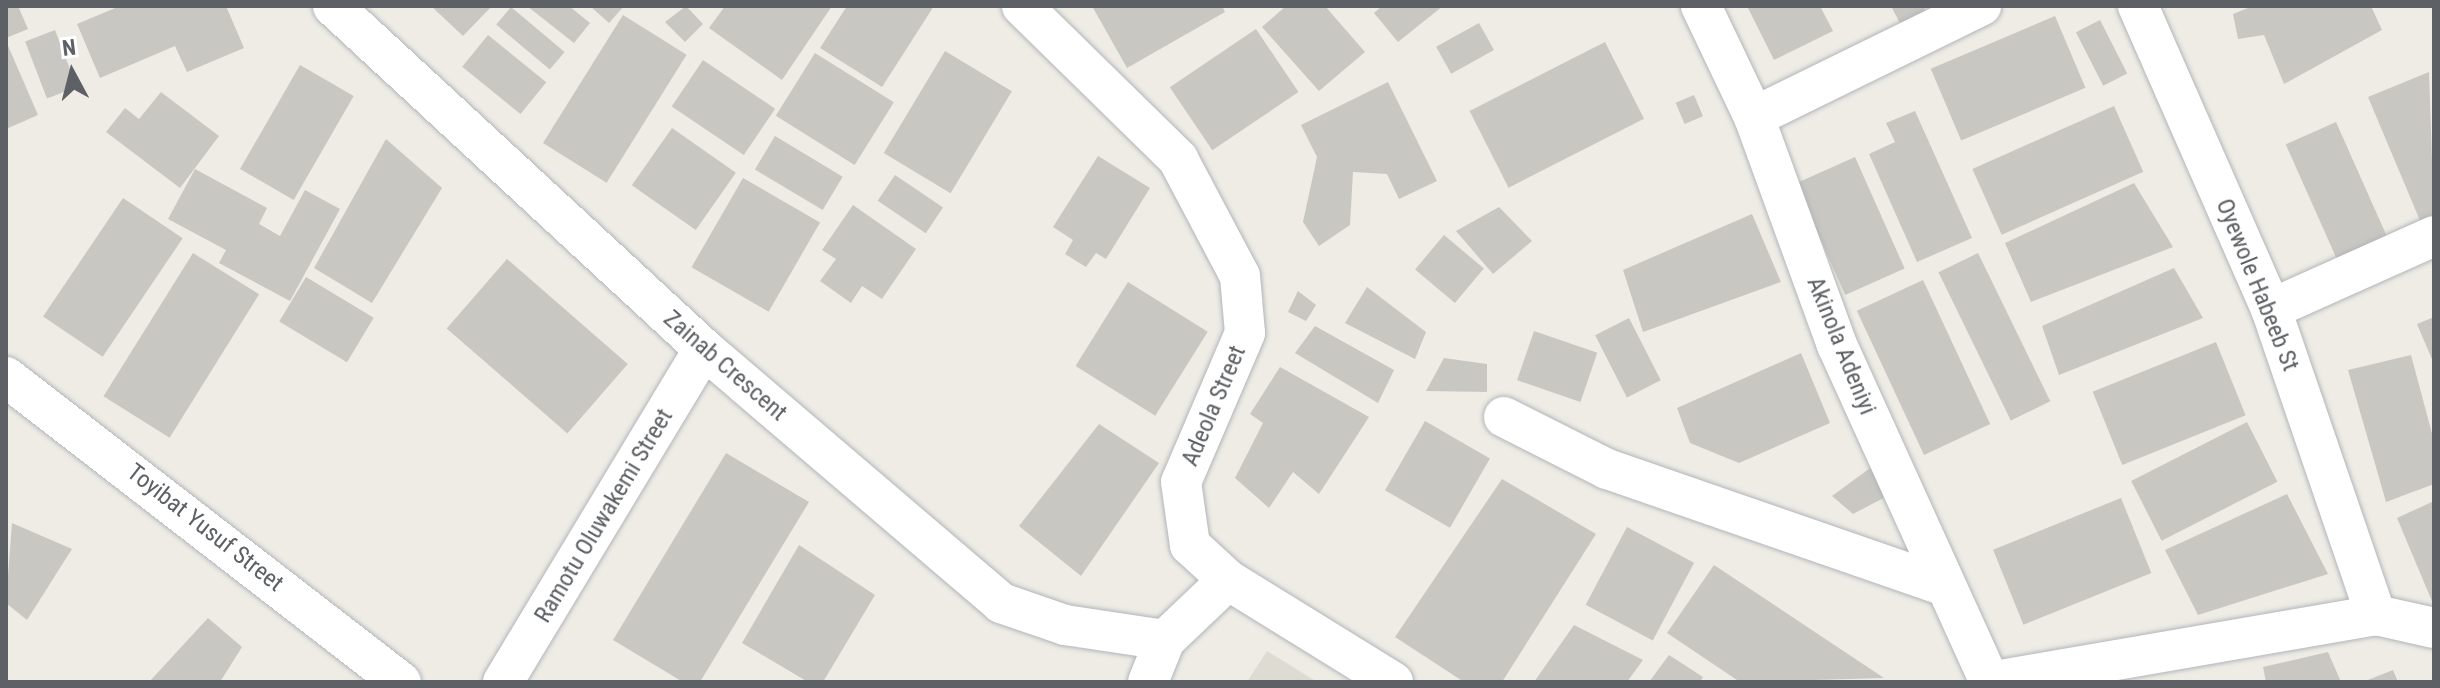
<!DOCTYPE html>
<style>
body{margin:0}
#map{position:relative;width:2440px;height:688px;overflow:hidden;background:#eeece5;font-family:"Roboto Condensed",sans-serif}
div>[style]{position:absolute}
[style*='--x']{left:calc(var(--x)*1px);top:calc(var(--y)*1px);width:calc(var(--w)*1px);rotate:calc(var(--a)*1deg)}
.education>*{inset:0;background:#dedbd3}
.building>*{inset:0;background:#c9c7c2;transform-origin:0 0}
.roads{filter:drop-shadow(0 0 2px #b2b5b9) drop-shadow(0 0 2px #b2b5b9)}
.minor>*{height:40px;margin:-20px;padding:0 20px;transform-origin:20px;border-radius:20px;background:#fff}
span{translate:-50% -50%;white-space:nowrap;text-align:center;line-height:1.15;-webkit-text-stroke:6px #fff;paint-order:stroke}
.street-label{font-size:24px;color:#5d6064}
.frame{position:absolute;inset:0;border:8px solid #5d6064;pointer-events:none}
.north{position:absolute;left:32px;top:32px;width:80px;height:80px;-webkit-text-stroke:6px #fff;paint-order:stroke;rotate:353deg;font-size:22px;font-weight:700;line-height:32px;text-align:center;color:#5d6064}
.north::after{content:'';display:block;margin:auto;width:28px;height:36px;background:#5d6064;clip-path:polygon(50% 0,100% 100%,50% 72%,0 100%)}
</style>
<div id="map">
<div class="education">
<i style="clip-path:polygon(1267px 651px,1317px 682px,1247px 682px)"></i>
</div>
<div class="building">
<i style="clip-path:polygon(6px 6px,18px 6px,28px 29px,6px 38px)"></i>
<i style="clip-path:polygon(120px 6px,226px 6px,244px 48px,187px 72px,175px 46px,100px 78px,77px 24px)"></i>
<i style="clip-path:polygon(431px 6px,492px 6px,463px 36px)"></i>
<i style="clip-path:polygon(527px 6px,569px 6px,590px 23px,574px 43px)"></i>
<i style="clip-path:polygon(590px 6px,624px 6px,609px 23px)"></i>
<i style="clip-path:polygon(686px 6px,703px 24px,685px 42px,665px 22px)"></i>
<i style="clip-path:polygon(725px 6px,832px 6px,782px 80px,709px 28px)"></i>
<i style="clip-path:polygon(847px 6px,934px 6px,882px 87px,820px 48px)"></i>
<i style="clip-path:polygon(1092px 6px,1222px 6px,1225px 12px,1127px 68px)"></i>
<i style="clip-path:polygon(1286px 6px,1325px 6px,1365px 52px,1319px 91px,1262px 27px)"></i>
<i style="clip-path:polygon(1382px 6px,1443px 6px,1398px 42px,1374px 13px)"></i>
<i style="clip-path:polygon(1747px 6px,1820px 6px,1833px 31px,1774px 60px)"></i>
<i style="clip-path:polygon(1891px 6px,1923px 6px,1927px 13px,1902px 27px)"></i>
<i style="clip-path:polygon(2253px 6px,2371px 6px,2382px 30px,2284px 84px,2264px 35px,2238px 39px,2233px 14px)"></i>
<i style="left:511px;top:7px;width:70px;height:23px;rotate:40deg"></i>
<i style="left:623px;top:15px;width:75px;height:151px;rotate:32deg"></i>
<i style="left:2055px;top:16px;width:78px;height:135px;rotate:67deg"></i>
<i style="left:2100px;top:20px;width:60px;height:27px;rotate:63deg"></i>
<i style="left:1479px;top:23px;width:31px;height:49px;rotate:61deg"></i>
<i style="left:1256px;top:29px;width:76px;height:104px;rotate:56deg"></i>
<i style="left:55px;top:30px;width:61px;height:32px;rotate:69deg"></i>
<i style="left:488px;top:35px;width:75px;height:41px;rotate:39deg"></i>
<i style="clip-path:polygon(6px 41px,38px 115px,6px 129px)"></i>
<i style="left:1605px;top:42px;width:86px;height:152px;rotate:63deg"></i>
<i style="left:945px;top:51px;width:78px;height:119px;rotate:31deg"></i>
<i style="left:815px;top:53px;width:93px;height:74px;rotate:32deg"></i>
<i style="left:703px;top:60px;width:87px;height:56px;rotate:34deg"></i>
<i style="left:300px;top:65px;width:62px;height:120px;rotate:30deg"></i>
<i style="clip-path:polygon(2429px 72px,2434px 218px,2421px 223px,2368px 97px)"></i>
<i style="clip-path:polygon(1388px 82px,1437px 181px,1399px 199px,1387px 174px,1353px 172px,1350px 225px,1319px 246px,1303px 222px,1317px 157px,1301px 125px)"></i>
<i style="clip-path:polygon(161px 92px,219px 136px,180px 188px,106px 132px,125px 108px,139px 119px)"></i>
<i style="left:1694px;top:95px;width:23px;height:20px;rotate:67deg"></i>
<i style="left:2114px;top:106px;width:72px;height:155px;rotate:66deg"></i>
<i style="clip-path:polygon(1915px 111px,1972px 238px,1917px 262px,1869px 154px,1895px 142px,1886px 123px)"></i>
<i style="left:2336px;top:122px;width:134px;height:55px;rotate:66deg"></i>
<i style="left:672px;top:128px;width:78px;height:70px;rotate:35deg"></i>
<i style="left:775px;top:136px;width:79px;height:39px;rotate:31deg"></i>
<i style="clip-path:polygon(386px 139px,442px 188px,372px 303px,314px 268px)"></i>
<i style="clip-path:polygon(1098px 156px,1150px 188px,1106px 259px,1096px 253px,1086px 267px,1065px 254px,1073px 240px,1053px 227px)"></i>
<i style="left:1855px;top:157px;width:122px;height:65px;rotate:66deg"></i>
<i style="clip-path:polygon(195px 169px,267px 208px,259px 224px,280px 236px,305px 190px,340px 209px,290px 301px,219px 263px,226px 250px,168px 219px)"></i>
<i style="left:895px;top:175px;width:58px;height:31px;rotate:34deg"></i>
<i style="left:743px;top:178px;width:89px;height:103px;rotate:30deg"></i>
<i style="clip-path:polygon(2134px 183px,2173px 247px,2031px 302px,2005px 243px)"></i>
<i style="left:123px;top:198px;width:72px;height:143px;rotate:34deg"></i>
<i style="clip-path:polygon(853px 205px,916px 249px,882px 299px,862px 286px,851px 303px,820px 281px,836px 259px,822px 250px)"></i>
<i style="clip-path:polygon(1499px 207px,1532px 241px,1493px 274px,1456px 231px)"></i>
<i style="clip-path:polygon(1752px 214px,1781px 282px,1643px 332px,1623px 270px)"></i>
<i style="left:1444px;top:235px;width:52px;height:45px;rotate:40deg"></i>
<i style="left:193px;top:253px;width:78px;height:169px;rotate:32deg"></i>
<i style="left:1978px;top:253px;width:165px;height:44px;rotate:64deg"></i>
<i style="left:507px;top:259px;width:160px;height:92px;rotate:41deg"></i>
<i style="clip-path:polygon(2174px 268px,2203px 318px,2059px 375px,2042px 326px)"></i>
<i style="left:306px;top:277px;width:79px;height:52px;rotate:31deg"></i>
<i style="left:1923px;top:280px;width:159px;height:73px;rotate:65deg"></i>
<i style="left:1128px;top:282px;width:94px;height:99px;rotate:32deg"></i>
<i style="clip-path:polygon(1367px 287px,1426px 332px,1415px 359px,1345px 323px)"></i>
<i style="clip-path:polygon(1298px 291px,1316px 305px,1306px 321px,1288px 312px)"></i>
<i style="clip-path:polygon(2434px 317px,2434px 364px,2417px 324px)"></i>
<i style="left:1629px;top:318px;width:70px;height:38px;rotate:63deg"></i>
<i style="clip-path:polygon(1315px 326px,1394px 370px,1378px 403px,1295px 353px)"></i>
<i style="left:1534px;top:331px;width:67px;height:52px;rotate:19deg"></i>
<i style="left:2216px;top:342px;width:79px;height:133px;rotate:68deg"></i>
<i style="clip-path:polygon(1801px 353px,1830px 423px,1739px 463px,1690px 443px,1677px 408px)"></i>
<i style="clip-path:polygon(2411px 355px,2434px 441px,2434px 484px,2386px 502px,2348px 370px)"></i>
<i style="clip-path:polygon(1444px 358px,1487px 364px,1487px 392px,1426px 391px)"></i>
<i style="clip-path:polygon(1280px 367px,1369px 417px,1319px 494px,1293px 472px,1269px 508px,1235px 478px,1263px 423px,1250px 414px)"></i>
<i style="left:1425px;top:421px;width:75px;height:80px;rotate:30deg"></i>
<i style="left:2247px;top:422px;width:67px;height:130px;rotate:63deg"></i>
<i style="clip-path:polygon(1099px 424px,1159px 463px,1081px 576px,1019px 526px)"></i>
<i style="clip-path:polygon(726px 453px,809px 502px,700px 682px,683px 682px,613px 640px)"></i>
<i style="clip-path:polygon(1877px 463px,1897px 491px,1853px 514px,1832px 496px)"></i>
<i style="clip-path:polygon(1502px 479px,1596px 534px,1502px 682px,1464px 682px,1395px 637px)"></i>
<i style="clip-path:polygon(2287px 494px,2328px 574px,2198px 615px,2165px 550px)"></i>
<i style="left:2121px;top:498px;width:81px;height:138px;rotate:68deg"></i>
<i style="clip-path:polygon(2434px 501px,2434px 606px,2397px 518px)"></i>
<i style="clip-path:polygon(12px 523px,72px 549px,27px 620px,6px 603px)"></i>
<i style="left:1627px;top:527px;width:76px;height:88px;rotate:28deg"></i>
<i style="clip-path:polygon(799px 545px,875px 595px,823px 682px,808px 682px,742px 643px)"></i>
<i style="clip-path:polygon(1714px 565px,1884px 678px,1740px 682px,1667px 633px)"></i>
<i style="clip-path:polygon(208px 618px,242px 647px,220px 682px,149px 682px)"></i>
<i style="clip-path:polygon(1574px 625px,1643px 660px,1627px 682px,1534px 682px)"></i>
<i style="clip-path:polygon(2328px 652px,2341px 682px,2266px 682px,2263px 667px)"></i>
<i style="clip-path:polygon(1669px 655px,1703px 677px,1700px 682px,1649px 682px)"></i>
<i style="clip-path:polygon(2393px 670px,2398px 682px,2363px 682px)"></i>
</div>
<div class="roads">
<div class="minor">
<i style="--x:333;--y:6;--w:505;--a:42.75"></i>
<i style="--x:704;--y:349;--w:391;--a:40.5"></i>
<i style="--x:1001;--y:603;--w:68;--a:19"></i>
<i style="--x:1065;--y:625;--w:101;--a:8.5"></i>
<i style="--x:1022;--y:6;--w:219;--a:44.4"></i>
<i style="--x:1178;--y:159;--w:132;--a:62.1"></i>
<i style="--x:1240;--y:276;--w:57;--a:85"></i>
<i style="--x:1245;--y:333;--w:162;--a:113.2"></i>
<i style="--x:1181;--y:482;--w:64;--a:81.9"></i>
<i style="--x:1190;--y:545;--w:52;--a:42.6"></i>
<i style="--x:1228;--y:580;--w:194;--a:31.7"></i>
<i style="--x:1701;--y:6;--w:123;--a:64.5"></i>
<i style="--x:1754;--y:117;--w:243;--a:70"></i>
<i style="--x:1837;--y:345;--w:370;--a:65.6"></i>
<i style="--x:2138;--y:6;--w:331;--a:66.3"></i>
<i style="--x:2271;--y:309;--w:324;--a:71.1"></i>
<i style="--x:1754;--y:117;--w:253;--a:-26.1"></i>
<i style="--x:2271;--y:309;--w:179;--a:-24.1"></i>
<i style="--x:6;--y:377;--w:499;--a:37.7"></i>
<i style="--x:1504;--y:417;--w:115;--a:26.8"></i>
<i style="--x:1607;--y:469;--w:355;--a:19.1"></i>
<i style="--x:503;--y:682;--w:389;--a:-58.9"></i>
<i style="--x:1148;--y:682;--w:45;--a:-68"></i>
<i style="--x:1165;--y:640;--w:87;--a:-43.6"></i>
<i style="--x:1989;--y:682;--w:393;--a:-9.8"></i>
<i style="--x:2376;--y:615;--w:59;--a:12.6"></i>
</div>
</div>
<div class="street-label">
<span style="left:2257px;top:285px;rotate:68deg">Oyewole Habeeb St</span>
<span style="left:1841px;top:346px;rotate:68deg">Akinola Adeniyi</span>
<span style="left:725px;top:366px;rotate:41deg">Zainab Crescent</span>
<span style="left:1214px;top:406px;rotate:-67deg">Adeola Street</span>
<span style="left:604px;top:516px;rotate:-59deg">Ramotu Oluwakemi Street</span>
<span style="left:205px;top:528px;rotate:38deg">Toyibat Yusuf Street</span>
</div>
<div class="frame"></div>
<div class="north">N</div>
</div>
